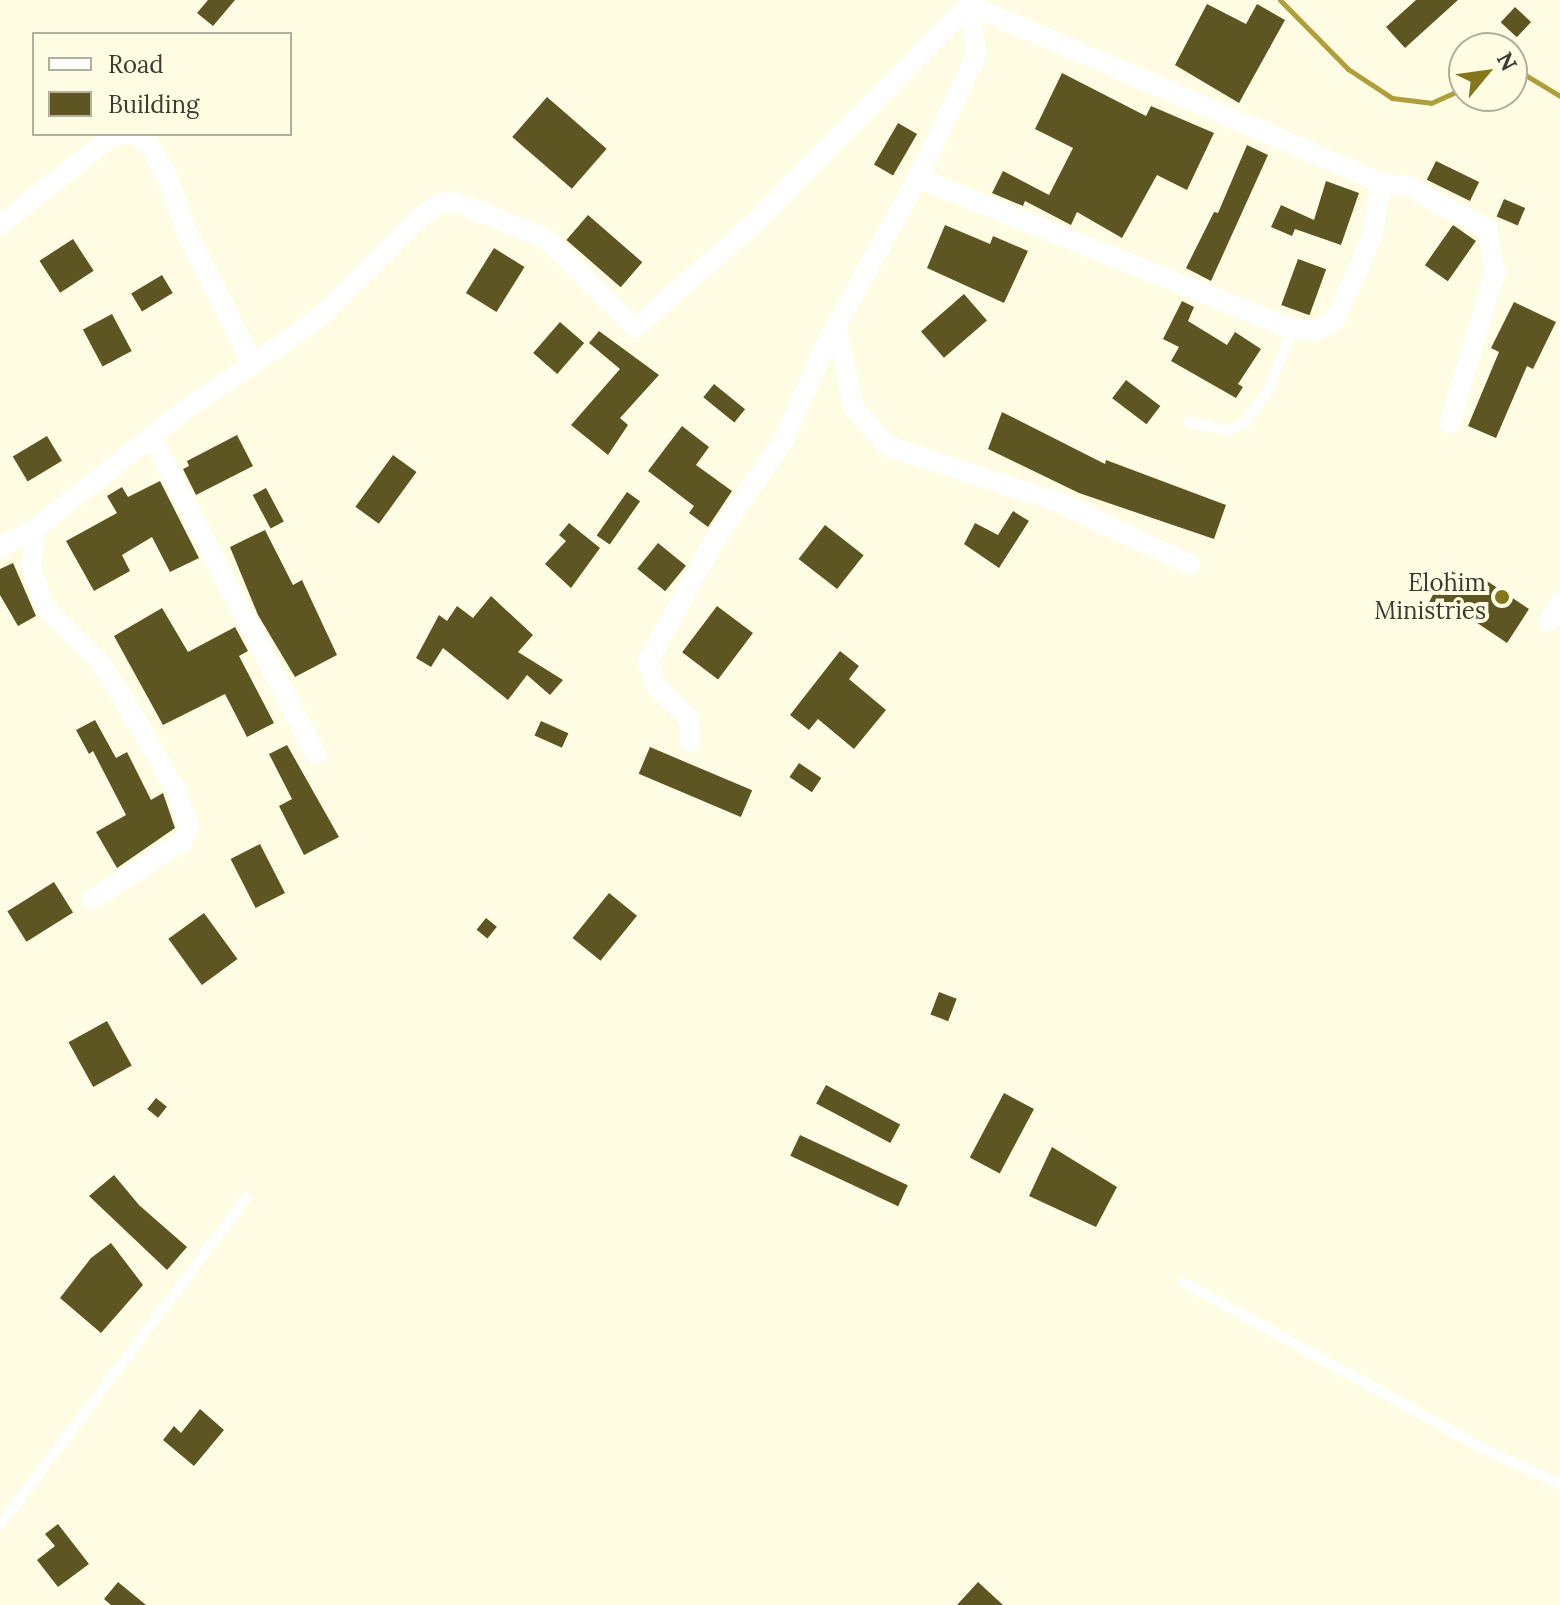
<!DOCTYPE html>
<style>
body{margin:0}
#map{position:relative;width:1560px;height:1605px;overflow:hidden;background:#fffce4;font-family:Lora,serif}
div>[style]{position:absolute}
[style*='--x']{left:calc(var(--x)*1px);top:calc(var(--y)*1px);width:calc(var(--w)*1px);rotate:calc(var(--a)*1deg)}
.stream>*{height:5px;margin:-2.5px;padding:0 2.5px;transform-origin:2.5px;border-radius:2.5px;background:#ae9f3b}
.building>*{inset:0;background:#5d5622;transform-origin:0 0}
.service>*{height:10px;margin:-5px;padding:0 5px;transform-origin:5px;border-radius:5px;background:#fff}
.minor>*{height:20px;margin:-10px;padding:0 10px;transform-origin:10px;border-radius:10px;background:#fff}
.dots>*{width:22px;height:22px;translate:-50% -50%;box-sizing:border-box;border:4px solid #fffce4;border-radius:50%}
span{translate:-50% -50%;white-space:nowrap;text-align:center;line-height:1.15;-webkit-text-stroke:8px #fffce4;paint-order:stroke}
.poi-label{font-size:24px;color:#3e3c30}
.right{translate:-100% -50%;text-align:right}
.legend{position:absolute;left:32px;top:32px;width:260px;height:104px;box-sizing:border-box;background:#fffce4;border:2px solid #b2af9c;margin:0;padding:10px 14px;list-style:none;font-size:24px;color:#3e3c30}
.legend li{display:flex;align-items:center;gap:16px;height:40px}
.legend b{width:40px;border:2px solid #b2af9c}
.north{position:absolute;left:1448px;top:32px;width:80px;height:80px;box-sizing:border-box;background:#fffce4;border:2px solid #b2af9c;border-radius:50%;rotate:61deg;font-size:22px;font-weight:700;line-height:32px;text-align:center;color:#3e3c30}
.north::after{content:'';display:block;margin:auto;width:28px;height:36px;background:#84771b;clip-path:polygon(50% 0,100% 100%,50% 72%,0 100%)}
</style>
<div id="map">
<div class="stream">
<i style="--x:1280;--y:0;--w:97;--a:45.4"></i>
<i style="--x:1348;--y:69;--w:53;--a:33.4"></i>
<i style="--x:1392;--y:98;--w:39;--a:7"></i>
<i style="--x:1431;--y:103;--w:36;--a:-24"></i>
<i style="--x:1512;--y:67;--w:56;--a:31.1"></i>
</div>
<div class="building">
<i style="clip-path:polygon(208px 0,235px 0,213px 26px,197px 13px)"></i>
<i style="clip-path:polygon(1416px 0,1458px 0,1405px 48px,1386px 27px)"></i>
<i style="clip-path:polygon(1207px 4px,1246px 24px,1257px 4px,1285px 20px,1239px 103px,1175px 65px)"></i>
<i style="left:1515px;top:7px;width:22px;height:21px;rotate:43deg"></i>
<i style="clip-path:polygon(1062px 73px,1146px 116px,1151px 106px,1214px 133px,1187px 190px,1157px 175px,1122px 238px,1077px 212px,1071px 225px,1025px 201px,1023px 206px,992px 193px,1003px 171px,1049px 195px,1073px 148px,1035px 129px)"></i>
<i style="left:547px;top:97px;width:79px;height:53px;rotate:41deg"></i>
<i style="left:898px;top:123px;width:22px;height:48px;rotate:30deg"></i>
<i style="clip-path:polygon(1247px 145px,1268px 155px,1211px 281px,1186px 268px,1214px 212px,1218px 213px)"></i>
<i style="left:1436px;top:161px;width:48px;height:21px;rotate:26deg"></i>
<i style="clip-path:polygon(1326px 181px,1359px 193px,1341px 245px,1295px 229px,1292px 236px,1271px 227px,1281px 205px,1314px 220px)"></i>
<i style="left:1504px;top:199px;width:23px;height:19px;rotate:23deg"></i>
<i style="left:588px;top:215px;width:72px;height:33px;rotate:41deg"></i>
<i style="clip-path:polygon(945px 225px,990px 244px,993px 236px,1028px 251px,1004px 303px,927px 268px)"></i>
<i style="left:1453px;top:225px;width:28px;height:49px;rotate:35deg"></i>
<i style="left:73px;top:239px;width:38px;height:40px;rotate:57deg"></i>
<i style="left:494px;top:248px;width:36px;height:53px;rotate:32deg"></i>
<i style="left:1298px;top:259px;width:30px;height:49px;rotate:20deg"></i>
<i style="left:162px;top:275px;width:21px;height:36px;rotate:59deg"></i>
<i style="left:964px;top:294px;width:35px;height:57px;rotate:49deg"></i>
<i style="clip-path:polygon(1182px 301px,1194px 307px,1188px 321px,1227px 345px,1235px 332px,1261px 349px,1238px 384px,1243px 387px,1236px 398px,1171px 361px,1179px 347px,1163px 339px)"></i>
<i style="clip-path:polygon(1514px 302px,1556px 322px,1533px 369px,1527px 366px,1496px 438px,1468px 426px,1499px 352px,1491px 348px)"></i>
<i style="left:112px;top:314px;width:42px;height:33px;rotate:62deg"></i>
<i style="left:560px;top:322px;width:32px;height:41px;rotate:41deg"></i>
<i style="clip-path:polygon(599px 331px,659px 375px,620px 418px,628px 425px,608px 455px,571px 425px,620px 369px,589px 343px)"></i>
<i style="left:1126px;top:380px;width:43px;height:23px;rotate:37deg"></i>
<i style="left:714px;top:384px;width:40px;height:17px;rotate:39deg"></i>
<i style="clip-path:polygon(1002px 412px,1105px 464px,1106px 460px,1226px 505px,1214px 539px,1079px 493px,988px 449px)"></i>
<i style="clip-path:polygon(682px 426px,709px 447px,696px 465px,732px 491px,708px 527px,689px 513px,694px 506px,648px 471px)"></i>
<i style="clip-path:polygon(237px 435px,253px 466px,196px 495px,183px 469px,189px 466px,187px 461px)"></i>
<i style="left:47px;top:436px;width:29px;height:40px;rotate:59deg"></i>
<i style="left:393px;top:455px;width:29px;height:64px;rotate:36deg"></i>
<i style="clip-path:polygon(160px 481px,199px 558px,170px 572px,152px 537px,122px 555px,130px 571px,94px 591px,66px 541px,117px 513px,107px 496px,122px 487px,128px 497px)"></i>
<i style="left:266px;top:488px;width:38px;height:15px;rotate:62deg"></i>
<i style="left:627px;top:492px;width:16px;height:53px;rotate:35deg"></i>
<i style="clip-path:polygon(1013px 511px,1029px 521px,999px 568px,964px 544px,975px 523px,998px 535px)"></i>
<i style="clip-path:polygon(569px 523px,600px 548px,571px 588px,545px 564px,566px 541px,559px 535px)"></i>
<i style="left:825px;top:525px;width:49px;height:43px;rotate:38deg"></i>
<i style="clip-path:polygon(265px 530px,293px 585px,302px 580px,337px 655px,295px 677px,258px 615px,230px 547px)"></i>
<i style="left:658px;top:543px;width:36px;height:33px;rotate:39deg"></i>
<i style="clip-path:polygon(13px 563px,36px 616px,18px 626px,0 595px,0 569px)"></i>
<i style="clip-path:polygon(1447px 568px,1478px 588px,1484px 579px,1529px 609px,1507px 643px,1449px 604px,1438px 618px,1426px 608px)"></i>
<i style="clip-path:polygon(491px 596px,533px 635px,518px 652px,563px 680px,550px 695px,527px 675px,508px 700px,443px 648px,431px 667px,416px 658px,439px 615px,447px 621px,457px 606px,473px 618px)"></i>
<i style="left:717px;top:606px;width:45px;height:58px;rotate:37deg"></i>
<i style="clip-path:polygon(162px 608px,188px 652px,235px 627px,248px 651px,239px 656px,274px 723px,247px 737px,225px 694px,163px 725px,114px 636px)"></i>
<i style="clip-path:polygon(840px 651px,859px 666px,849px 679px,886px 710px,854px 749px,818px 719px,809px 730px,790px 715px)"></i>
<i style="clip-path:polygon(95px 720px,116px 758px,127px 752px,151px 800px,163px 793px,175px 828px,117px 868px,96px 832px,126px 815px,93px 751px,89px 754px,76px 730px)"></i>
<i style="left:541px;top:721px;width:30px;height:16px;rotate:24deg"></i>
<i style="clip-path:polygon(287px 745px,339px 837px,304px 855px,279px 806px,292px 799px,269px 754px)"></i>
<i style="left:650px;top:747px;width:111px;height:29px;rotate:23deg"></i>
<i style="left:799px;top:763px;width:27px;height:17px;rotate:34deg"></i>
<i style="left:260px;top:844px;width:55px;height:33px;rotate:63deg"></i>
<i style="left:54px;top:882px;width:36px;height:55px;rotate:58deg"></i>
<i style="left:609px;top:893px;width:36px;height:58px;rotate:39deg"></i>
<i style="left:204px;top:913px;width:57px;height:44px;rotate:54deg"></i>
<i style="left:486px;top:918px;width:14px;height:15px;rotate:39deg"></i>
<i style="left:939px;top:992px;width:19px;height:24px;rotate:21deg"></i>
<i style="left:107px;top:1021px;width:51px;height:44px;rotate:61deg"></i>
<i style="left:826px;top:1085px;width:84px;height:21px;rotate:28deg"></i>
<i style="left:1004px;top:1093px;width:34px;height:73px;rotate:28deg"></i>
<i style="left:156px;top:1098px;width:14px;height:14px;rotate:39deg"></i>
<i style="left:800px;top:1135px;width:119px;height:23px;rotate:25deg"></i>
<i style="clip-path:polygon(1052px 1147px,1117px 1187px,1096px 1227px,1029px 1196px)"></i>
<i style="clip-path:polygon(114px 1175px,139px 1205px,187px 1247px,167px 1270px,89px 1196px)"></i>
<i style="clip-path:polygon(111px 1243px,143px 1285px,101px 1333px,60px 1298px,91px 1258px)"></i>
<i style="clip-path:polygon(200px 1409px,224px 1430px,194px 1466px,163px 1440px,174px 1426px,181px 1433px)"></i>
<i style="clip-path:polygon(58px 1524px,89px 1564px,58px 1587px,37px 1560px,55px 1546px,45px 1534px)"></i>
<i style="clip-path:polygon(118px 1582px,146px 1605px,111px 1605px,104px 1599px)"></i>
<i style="clip-path:polygon(978px 1582px,1003px 1605px,957px 1605px)"></i>
</div>
<div class="service">
<i style="--x:1188;--y:422;--w:43;--a:12.1"></i>
<i style="--x:1230;--y:431;--w:17;--a:-31"></i>
<i style="--x:1245;--y:422;--w:43;--a:-54.5"></i>
<i style="--x:1270;--y:387;--w:62;--a:-69.2"></i>
<i style="--x:1183;--y:1282;--w:346;--a:29"></i>
<i style="--x:1486;--y:1450;--w:81;--a:24.7"></i>
<i style="--x:0;--y:1525;--w:409;--a:-53"></i>
</div>
<div class="minor">
<i style="--x:970;--y:5;--w:448;--a:23.4"></i>
<i style="--x:1381;--y:183;--w:26;--a:7"></i>
<i style="--x:1407;--y:186;--w:91;--a:28.3"></i>
<i style="--x:1487;--y:229;--w:44;--a:79.5"></i>
<i style="--x:1495;--y:272;--w:158;--a:106.6"></i>
<i style="--x:918;--y:178;--w:403;--a:22"></i>
<i style="--x:1292;--y:329;--w:21;--a:5"></i>
<i style="--x:1313;--y:331;--w:23;--a:-25"></i>
<i style="--x:1334;--y:321;--w:91;--a:-65.4"></i>
<i style="--x:1372;--y:238;--w:56;--a:-80.7"></i>
<i style="--x:0;--y:225;--w:143;--a:-38.5"></i>
<i style="--x:112;--y:136;--w:16;--a:-7"></i>
<i style="--x:836;--y:326;--w:84;--a:77.6"></i>
<i style="--x:854;--y:408;--w:50;--a:49"></i>
<i style="--x:887;--y:446;--w:183;--a:18.1"></i>
<i style="--x:1061;--y:503;--w:143;--a:25.7"></i>
<i style="--x:253;--y:364;--w:83;--a:-35.2"></i>
<i style="--x:321;--y:316;--w:144;--a:-44.7"></i>
<i style="--x:423;--y:215;--w:21;--a:-35"></i>
<i style="--x:440;--y:203;--w:15;--a:-4"></i>
<i style="--x:455;--y:202;--w:99;--a:21.9"></i>
<i style="--x:547;--y:239;--w:125;--a:45.3"></i>
<i style="--x:635;--y:328;--w:153;--a:-41.3"></i>
<i style="--x:750;--y:227;--w:319;--a:-45.4"></i>
<i style="--x:152;--y:438;--w:357;--a:62.6"></i>
<i style="--x:36;--y:528;--w:41;--a:97"></i>
<i style="--x:31;--y:569;--w:40;--a:69.8"></i>
<i style="--x:45;--y:607;--w:76;--a:45"></i>
<i style="--x:99;--y:661;--w:44;--a:57"></i>
<i style="--x:123;--y:698;--w:108;--a:60.1"></i>
<i style="--x:177;--y:792;--w:39;--a:72"></i>
<i style="--x:189;--y:829;--w:13;--a:117"></i>
<i style="--x:183;--y:841;--w:108;--a:147.5"></i>
<i style="--x:0;--y:548;--w:41;--a:-29.1"></i>
<i style="--x:36;--y:528;--w:193;--a:-38.5"></i>
<i style="--x:187;--y:408;--w:79;--a:-33.7"></i>
<i style="--x:253;--y:364;--w:144;--a:-116.7"></i>
<i style="--x:188;--y:235;--w:68;--a:-109.8"></i>
<i style="--x:165;--y:171;--w:31;--a:-122"></i>
<i style="--x:149;--y:145;--w:19;--a:-145"></i>
<i style="--x:1549;--y:621;--w:22;--a:-60"></i>
<i style="--x:690;--y:742;--w:23;--a:-92"></i>
<i style="--x:689;--y:719;--w:46;--a:-135.9"></i>
<i style="--x:656;--y:687;--w:27;--a:-107"></i>
<i style="--x:648;--y:661;--w:137;--a:-61.2"></i>
<i style="--x:714;--y:541;--w:124;--a:-55.5"></i>
<i style="--x:784;--y:439;--w:106;--a:-66.1"></i>
<i style="--x:827;--y:342;--w:188;--a:-61"></i>
<i style="--x:918;--y:178;--w:135;--a:-64.6"></i>
<i style="--x:976;--y:56;--w:51;--a:-96.7"></i>
</div>
<div class="dots">
<i style="left:1502px;top:597px;background:#84771b"></i>
</div>
<div class="poi-label">
<span class="right" style="left:1486px;top:597px">Elohim<br>Ministries</span>
</div>
<ul class="legend">
<li><b style="height:10px;background:#fff"></b>Road</li>
<li><b style="height:22px;background:#5d5622"></b>Building</li>
</ul>
<div class="north">N</div>
</div>
